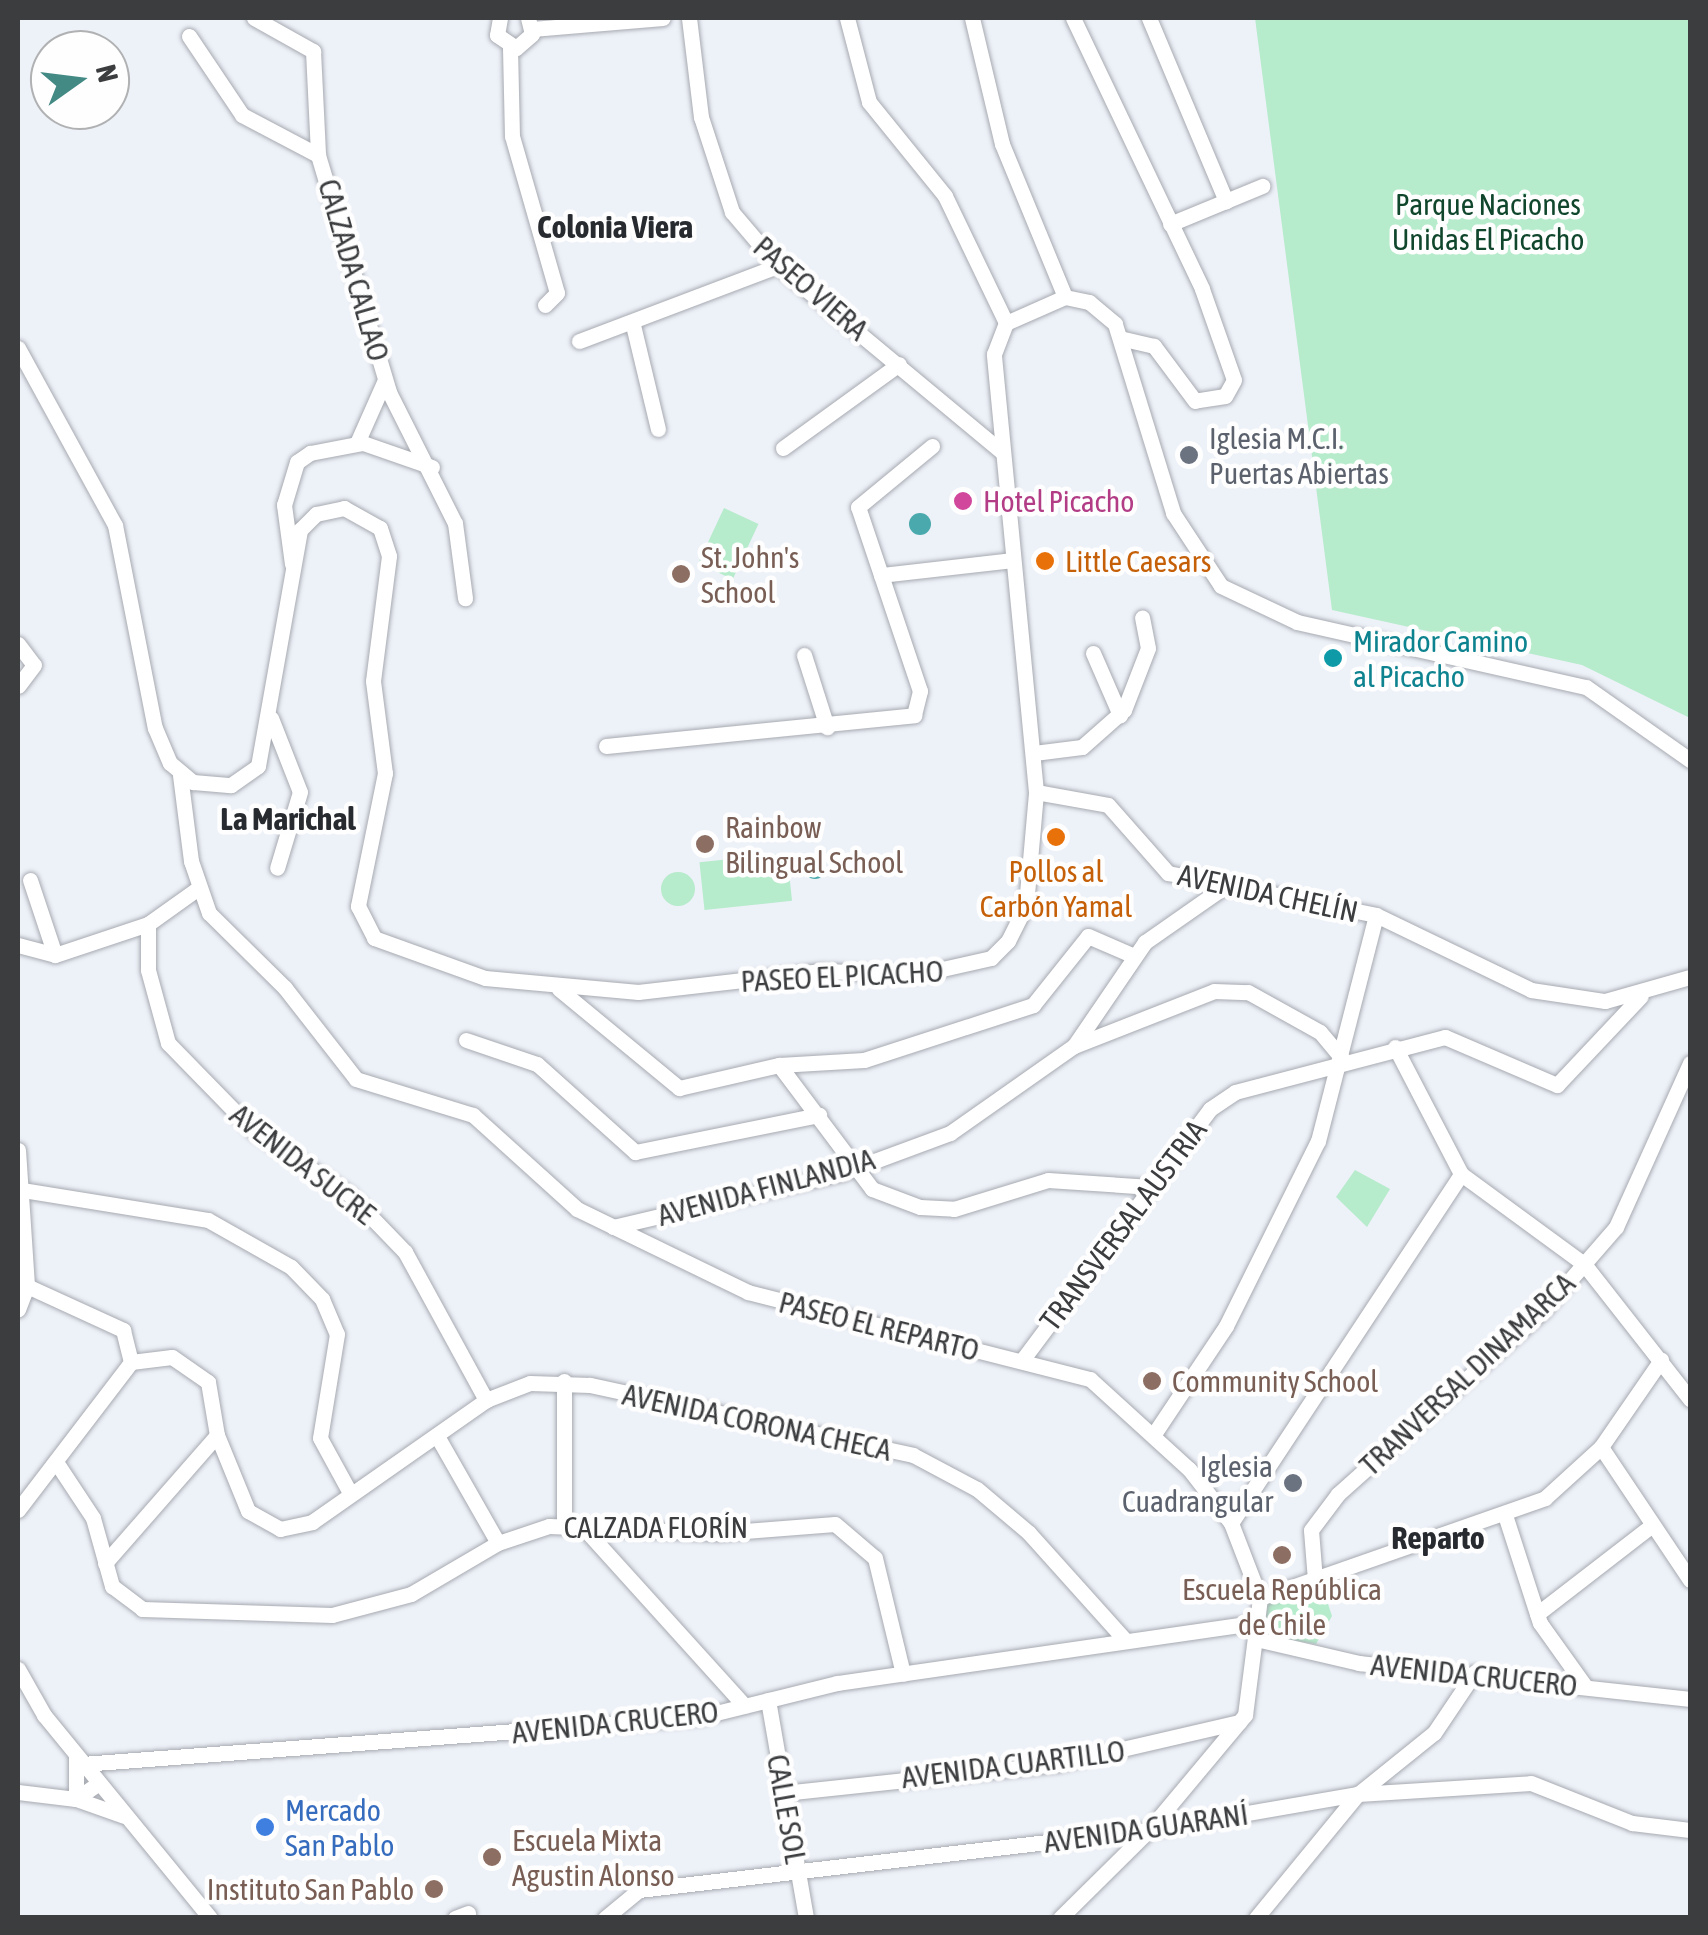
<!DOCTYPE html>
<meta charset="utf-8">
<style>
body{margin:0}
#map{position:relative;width:1708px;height:1935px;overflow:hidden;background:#edf1f8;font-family:"Asap Condensed",sans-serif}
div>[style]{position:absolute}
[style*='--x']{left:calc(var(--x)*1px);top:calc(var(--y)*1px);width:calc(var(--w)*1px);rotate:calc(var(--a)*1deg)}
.green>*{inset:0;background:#b6ebcb;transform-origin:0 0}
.round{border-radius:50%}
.water>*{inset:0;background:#4aa9ac}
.roads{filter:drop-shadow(0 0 2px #a7aab1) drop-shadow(0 0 2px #a7aab1)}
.minor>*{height:15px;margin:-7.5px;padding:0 7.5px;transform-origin:7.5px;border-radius:7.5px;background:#fff}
.dots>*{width:28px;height:28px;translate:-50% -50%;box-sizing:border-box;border:5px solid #fefefe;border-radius:50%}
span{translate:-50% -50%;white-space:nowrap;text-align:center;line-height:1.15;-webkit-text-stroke:9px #fefefe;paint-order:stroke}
.park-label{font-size:30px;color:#10462c}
.street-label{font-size:30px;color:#3b3d3f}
.worship-label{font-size:30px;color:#5b616d}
.left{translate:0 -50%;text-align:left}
.right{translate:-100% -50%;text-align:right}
.hotel-label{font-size:30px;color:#b23c85}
.education-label{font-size:30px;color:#785e54}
.food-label{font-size:30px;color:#c56008}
.culture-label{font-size:30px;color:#0d838f}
.shop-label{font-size:30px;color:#366cbe}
.neighbourhood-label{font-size:32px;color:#272a2f;font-weight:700}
.frame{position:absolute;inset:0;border:20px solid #3b3d3f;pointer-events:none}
.north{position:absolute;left:30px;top:30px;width:100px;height:100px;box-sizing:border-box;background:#fefefe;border:2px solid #b0b1b2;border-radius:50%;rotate:76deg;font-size:28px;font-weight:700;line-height:40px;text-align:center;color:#3b3d3f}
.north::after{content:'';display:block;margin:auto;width:35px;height:45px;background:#438a84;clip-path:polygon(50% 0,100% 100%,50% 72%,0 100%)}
</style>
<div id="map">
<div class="green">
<i style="clip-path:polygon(1255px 18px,1690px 18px,1690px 718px,1582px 665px,1332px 610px)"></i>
<i style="left:724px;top:508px;width:38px;height:61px;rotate:25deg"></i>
<i style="left:787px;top:853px;width:48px;height:88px;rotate:84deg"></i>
<i class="round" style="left:661px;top:872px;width:34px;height:34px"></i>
<i style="clip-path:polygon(1355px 1170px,1390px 1189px,1367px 1227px,1336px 1197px)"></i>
<i style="clip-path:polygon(1322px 1586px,1332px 1616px,1316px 1644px,1267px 1636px,1266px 1601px)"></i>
</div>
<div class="water">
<i class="round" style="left:909px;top:513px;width:22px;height:22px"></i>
<i class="round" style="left:804px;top:857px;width:22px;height:22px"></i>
</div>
<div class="roads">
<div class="minor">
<i style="--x:254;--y:18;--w:68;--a:29.2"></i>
<i style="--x:313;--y:51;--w:104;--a:87.2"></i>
<i style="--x:318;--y:155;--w:247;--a:73.3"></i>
<i style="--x:389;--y:392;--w:147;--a:63.3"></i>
<i style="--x:455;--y:523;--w:76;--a:82.4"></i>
<i style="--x:500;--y:18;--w:17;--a:100"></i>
<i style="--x:497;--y:35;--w:23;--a:34"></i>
<i style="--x:516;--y:48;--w:21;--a:-41"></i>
<i style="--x:532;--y:34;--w:16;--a:-104"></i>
<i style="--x:689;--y:18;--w:100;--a:83.1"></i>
<i style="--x:701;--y:117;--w:100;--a:71.9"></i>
<i style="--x:732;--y:212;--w:71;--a:49.6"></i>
<i style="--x:778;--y:266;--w:290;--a:39.7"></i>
<i style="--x:847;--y:18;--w:87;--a:75.3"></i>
<i style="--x:869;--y:102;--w:121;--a:51"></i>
<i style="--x:945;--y:196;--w:141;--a:64.3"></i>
<i style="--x:972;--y:18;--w:130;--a:76.6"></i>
<i style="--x:1002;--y:144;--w:165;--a:67.6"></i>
<i style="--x:1073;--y:18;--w:300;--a:64.5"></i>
<i style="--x:1202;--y:289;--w:96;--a:70.6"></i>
<i style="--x:1234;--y:380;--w:18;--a:119"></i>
<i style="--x:1225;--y:396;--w:30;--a:171"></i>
<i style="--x:1195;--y:401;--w:69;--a:-126.7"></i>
<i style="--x:1154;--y:346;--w:32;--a:-167"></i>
<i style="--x:1149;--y:18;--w:199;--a:67.2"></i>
<i style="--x:532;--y:29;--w:131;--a:-4.8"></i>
<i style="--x:189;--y:36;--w:95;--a:56.1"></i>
<i style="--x:242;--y:115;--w:86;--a:27.8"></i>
<i style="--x:510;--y:48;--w:88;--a:88.7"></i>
<i style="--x:512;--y:136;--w:163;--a:74"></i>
<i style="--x:557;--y:293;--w:17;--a:135"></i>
<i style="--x:1170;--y:224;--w:100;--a:-22.4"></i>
<i style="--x:633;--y:325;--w:107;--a:76.5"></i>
<i style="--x:579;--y:341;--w:213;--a:-20.7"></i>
<i style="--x:18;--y:348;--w:202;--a:61.3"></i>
<i style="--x:115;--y:525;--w:207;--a:78.9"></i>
<i style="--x:155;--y:728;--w:38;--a:67"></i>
<i style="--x:170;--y:763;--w:30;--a:40"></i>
<i style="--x:193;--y:782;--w:38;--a:5"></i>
<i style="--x:231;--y:785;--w:33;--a:-35"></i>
<i style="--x:258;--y:766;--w:240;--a:-79.9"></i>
<i style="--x:300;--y:530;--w:23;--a:-45"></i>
<i style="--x:316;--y:514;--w:29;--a:-12"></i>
<i style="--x:344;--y:508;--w:41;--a:29.1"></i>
<i style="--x:380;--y:528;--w:29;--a:72"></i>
<i style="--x:389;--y:556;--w:126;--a:97.3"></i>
<i style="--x:373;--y:681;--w:93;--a:82.6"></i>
<i style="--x:385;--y:773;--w:136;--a:101.5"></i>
<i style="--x:358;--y:906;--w:36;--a:63"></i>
<i style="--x:374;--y:938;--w:118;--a:19.8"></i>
<i style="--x:485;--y:978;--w:154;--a:5.2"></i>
<i style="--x:638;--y:992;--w:185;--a:-6.5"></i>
<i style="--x:822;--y:971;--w:98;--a:1.8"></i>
<i style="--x:920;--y:974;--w:73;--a:-12.7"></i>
<i style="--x:991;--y:958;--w:24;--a:-45"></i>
<i style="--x:1008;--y:941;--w:40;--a:-63.4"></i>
<i style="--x:1026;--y:905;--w:113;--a:-84.9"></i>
<i style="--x:1036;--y:792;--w:440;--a:-95.5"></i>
<i style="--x:994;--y:354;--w:33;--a:-69"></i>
<i style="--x:1006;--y:323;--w:64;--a:-23.8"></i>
<i style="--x:1065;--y:297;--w:25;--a:12"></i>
<i style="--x:1089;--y:302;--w:34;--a:40"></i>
<i style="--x:1115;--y:324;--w:198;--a:72.9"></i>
<i style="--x:1173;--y:513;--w:87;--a:56.7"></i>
<i style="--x:1221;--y:586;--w:84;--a:25.3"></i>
<i style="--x:1297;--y:622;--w:296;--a:12.7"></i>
<i style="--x:1586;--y:687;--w:127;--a:35.1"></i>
<i style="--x:357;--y:443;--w:67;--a:-66.1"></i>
<i style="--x:783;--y:448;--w:143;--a:-35.9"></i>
<i style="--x:292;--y:564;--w:60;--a:-97.7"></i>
<i style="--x:284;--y:505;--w:45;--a:-73.2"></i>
<i style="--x:297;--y:462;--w:16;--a:-35"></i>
<i style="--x:310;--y:453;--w:54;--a:-10.7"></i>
<i style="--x:363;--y:443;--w:73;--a:19.2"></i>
<i style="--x:881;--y:575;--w:132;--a:-6.5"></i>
<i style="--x:18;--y:644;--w:26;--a:53"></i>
<i style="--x:34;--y:665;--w:26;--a:127"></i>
<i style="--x:1093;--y:653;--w:68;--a:66.5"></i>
<i style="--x:804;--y:655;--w:76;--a:72.3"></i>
<i style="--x:271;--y:718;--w:79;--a:68.6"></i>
<i style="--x:300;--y:792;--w:79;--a:106.8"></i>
<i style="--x:606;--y:746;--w:310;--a:-5.7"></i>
<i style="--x:914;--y:715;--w:25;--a:-76"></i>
<i style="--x:920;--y:691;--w:194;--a:-108.6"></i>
<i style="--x:858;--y:507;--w:96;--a:-39.5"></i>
<i style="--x:1034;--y:753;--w:48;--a:-7.1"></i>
<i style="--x:1082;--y:747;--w:56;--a:-41.4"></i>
<i style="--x:1124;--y:710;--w:66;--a:-68.8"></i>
<i style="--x:1148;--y:648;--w:31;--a:-101"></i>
<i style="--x:180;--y:775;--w:87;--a:82.7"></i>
<i style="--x:191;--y:861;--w:55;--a:70.9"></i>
<i style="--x:209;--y:913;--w:107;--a:44.6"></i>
<i style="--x:285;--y:988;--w:115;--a:52"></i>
<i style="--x:356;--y:1079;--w:122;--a:17.1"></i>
<i style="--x:473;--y:1115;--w:140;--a:42.1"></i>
<i style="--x:577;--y:1209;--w:190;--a:25.9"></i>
<i style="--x:748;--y:1292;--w:353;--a:14.3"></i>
<i style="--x:1090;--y:1379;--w:134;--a:42.3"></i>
<i style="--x:1189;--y:1469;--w:68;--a:52.1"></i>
<i style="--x:1231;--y:1523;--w:80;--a:68.9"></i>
<i style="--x:1260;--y:1598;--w:118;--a:97.3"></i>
<i style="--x:1245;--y:1715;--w:150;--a:129.9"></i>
<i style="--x:1149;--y:1830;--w:125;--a:135.3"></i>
<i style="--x:1036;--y:792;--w:73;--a:10.2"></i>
<i style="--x:1108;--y:805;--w:91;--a:48.6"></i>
<i style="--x:1168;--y:873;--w:212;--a:11.4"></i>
<i style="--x:1376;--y:915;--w:172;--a:25.8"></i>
<i style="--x:1531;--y:990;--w:75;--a:8.5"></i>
<i style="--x:1605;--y:1001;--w:88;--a:-15.8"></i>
<i style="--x:30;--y:880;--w:79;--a:71.6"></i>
<i style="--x:197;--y:889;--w:60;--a:144.5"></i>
<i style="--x:148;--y:924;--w:46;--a:90"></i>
<i style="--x:148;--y:970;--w:76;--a:74.7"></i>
<i style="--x:168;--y:1043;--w:124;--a:45.7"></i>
<i style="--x:255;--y:1132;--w:113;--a:33.4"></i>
<i style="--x:349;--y:1194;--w:81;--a:46"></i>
<i style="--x:405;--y:1252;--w:169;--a:61.3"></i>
<i style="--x:18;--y:945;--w:38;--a:15"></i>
<i style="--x:55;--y:955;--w:98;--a:-18.4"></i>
<i style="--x:559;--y:989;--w:156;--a:39.5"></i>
<i style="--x:679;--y:1088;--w:103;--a:-13"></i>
<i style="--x:779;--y:1065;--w:85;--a:-3.4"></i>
<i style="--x:864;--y:1060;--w:178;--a:-18"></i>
<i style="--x:1033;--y:1005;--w:88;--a:-51.4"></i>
<i style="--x:1088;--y:936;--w:50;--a:23.5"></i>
<i style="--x:466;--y:1040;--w:75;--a:18.7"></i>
<i style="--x:537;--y:1064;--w:132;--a:41.9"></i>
<i style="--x:635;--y:1152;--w:188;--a:-11.4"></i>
<i style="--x:1074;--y:1046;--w:126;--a:-55.7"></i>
<i style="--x:1145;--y:942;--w:93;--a:-34.9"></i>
<i style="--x:1395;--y:1047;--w:143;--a:62.5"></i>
<i style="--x:1461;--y:1174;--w:152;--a:36.2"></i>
<i style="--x:1584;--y:1264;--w:172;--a:51.9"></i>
<i style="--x:779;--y:1065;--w:155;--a:53.1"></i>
<i style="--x:872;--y:1189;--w:51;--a:20.6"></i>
<i style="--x:920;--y:1207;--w:34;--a:3"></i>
<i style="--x:954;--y:1209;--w:98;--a:-17.1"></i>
<i style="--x:1048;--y:1180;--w:103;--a:3.9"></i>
<i style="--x:18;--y:1150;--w:136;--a:86.2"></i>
<i style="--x:27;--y:1286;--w:25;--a:111"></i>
<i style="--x:23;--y:1190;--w:187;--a:9.2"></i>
<i style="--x:208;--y:1220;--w:95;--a:29.5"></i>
<i style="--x:291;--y:1267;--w:45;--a:45.9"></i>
<i style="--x:322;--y:1299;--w:38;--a:67"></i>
<i style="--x:337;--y:1334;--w:105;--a:99.3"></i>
<i style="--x:320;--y:1438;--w:60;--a:61.3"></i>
<i style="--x:613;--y:1227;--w:235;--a:-13.3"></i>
<i style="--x:842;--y:1173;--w:115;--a:-20.3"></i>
<i style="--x:950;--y:1133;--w:151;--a:-35.1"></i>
<i style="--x:1074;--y:1046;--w:150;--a:-21.4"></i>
<i style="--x:1214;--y:991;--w:34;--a:2"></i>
<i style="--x:1248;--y:992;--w:82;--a:29.1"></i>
<i style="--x:1320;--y:1032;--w:35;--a:50"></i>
<i style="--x:27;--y:1286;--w:106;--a:24.6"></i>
<i style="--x:123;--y:1330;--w:33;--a:76"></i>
<i style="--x:1023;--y:1359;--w:312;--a:-53.2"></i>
<i style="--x:1210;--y:1109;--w:30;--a:-34"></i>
<i style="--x:1235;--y:1092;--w:217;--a:-14.7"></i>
<i style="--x:1445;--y:1037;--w:122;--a:23.2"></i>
<i style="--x:1557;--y:1085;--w:122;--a:-46.7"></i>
<i style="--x:131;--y:1362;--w:41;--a:-7"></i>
<i style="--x:172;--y:1357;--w:44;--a:34.8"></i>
<i style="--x:208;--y:1382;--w:54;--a:80.4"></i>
<i style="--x:217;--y:1435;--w:82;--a:67.8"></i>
<i style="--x:248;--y:1511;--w:37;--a:29"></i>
<i style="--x:280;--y:1529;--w:33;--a:-12"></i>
<i style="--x:312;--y:1522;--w:213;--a:-35"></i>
<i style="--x:486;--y:1400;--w:47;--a:-21.1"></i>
<i style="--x:530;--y:1383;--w:60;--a:1.9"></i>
<i style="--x:590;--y:1385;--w:330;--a:12.2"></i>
<i style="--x:913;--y:1455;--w:72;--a:28"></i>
<i style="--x:977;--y:1489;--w:68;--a:40.2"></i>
<i style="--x:1029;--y:1533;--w:142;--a:48.1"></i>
<i style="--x:564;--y:1381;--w:144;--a:90"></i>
<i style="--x:1154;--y:1434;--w:130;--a:-56.3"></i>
<i style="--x:1226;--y:1326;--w:207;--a:-63.6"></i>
<i style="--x:1318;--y:1141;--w:233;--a:-75.6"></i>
<i style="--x:437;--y:1436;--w:123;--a:60.3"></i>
<i style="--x:1601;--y:1447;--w:160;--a:56.2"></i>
<i style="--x:56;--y:1462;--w:67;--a:56.5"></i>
<i style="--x:93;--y:1518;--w:71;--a:74.4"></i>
<i style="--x:112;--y:1586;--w:38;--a:37"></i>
<i style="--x:142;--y:1609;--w:190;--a:1.8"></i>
<i style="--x:332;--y:1615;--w:82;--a:-14.9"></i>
<i style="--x:411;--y:1594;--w:101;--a:-30.4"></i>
<i style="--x:498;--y:1543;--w:54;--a:-18.4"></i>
<i style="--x:549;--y:1526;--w:170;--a:2.4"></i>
<i style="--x:719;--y:1533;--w:116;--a:-4.4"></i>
<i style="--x:835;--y:1524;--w:52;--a:40.4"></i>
<i style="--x:875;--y:1558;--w:119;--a:76.4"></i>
<i style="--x:18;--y:1510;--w:186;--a:-52.6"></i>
<i style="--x:1506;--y:1518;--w:110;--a:72.1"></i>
<i style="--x:1540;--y:1623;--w:77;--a:54.5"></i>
<i style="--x:1231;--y:1523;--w:418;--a:-56.6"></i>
<i style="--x:583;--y:1527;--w:241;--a:47.9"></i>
<i style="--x:105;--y:1563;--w:170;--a:-48.8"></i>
<i style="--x:1315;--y:1580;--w:50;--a:-94.6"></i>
<i style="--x:1311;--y:1530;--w:45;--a:-53.1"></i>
<i style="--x:1338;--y:1494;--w:275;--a:-41.8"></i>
<i style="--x:1543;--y:1311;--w:111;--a:-49"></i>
<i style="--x:1616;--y:1227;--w:180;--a:-65.7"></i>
<i style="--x:1260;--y:1598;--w:302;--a:-19.3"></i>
<i style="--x:1545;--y:1498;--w:76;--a:-42.3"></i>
<i style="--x:1601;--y:1447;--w:106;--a:-55.4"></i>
<i style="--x:1537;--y:1614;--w:145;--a:-37.7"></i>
<i style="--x:1260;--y:1640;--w:102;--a:13.1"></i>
<i style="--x:1359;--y:1663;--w:333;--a:6.2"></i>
<i style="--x:18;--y:1669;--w:53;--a:60.5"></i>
<i style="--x:44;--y:1715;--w:262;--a:50.7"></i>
<i style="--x:768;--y:1700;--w:221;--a:80.1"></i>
<i style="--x:76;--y:1756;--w:43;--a:90"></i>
<i style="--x:76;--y:1799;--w:51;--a:19.5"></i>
<i style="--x:82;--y:1764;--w:620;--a:-4.35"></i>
<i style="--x:700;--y:1717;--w:141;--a:-13.9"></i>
<i style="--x:837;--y:1683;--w:427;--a:-8.2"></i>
<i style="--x:18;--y:1792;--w:58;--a:6.9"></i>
<i style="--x:76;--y:1799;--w:28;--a:-35"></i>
<i style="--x:784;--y:1793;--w:275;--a:-6.1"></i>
<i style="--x:1057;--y:1764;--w:187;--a:-13"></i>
<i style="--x:455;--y:1918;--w:14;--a:-21"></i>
<i style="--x:605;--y:1918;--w:44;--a:-39.5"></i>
<i style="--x:639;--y:1890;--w:514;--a:-6.71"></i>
<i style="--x:1149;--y:1830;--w:212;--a:-9.8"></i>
<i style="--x:1358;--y:1794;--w:173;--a:-3.6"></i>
<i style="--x:1531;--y:1783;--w:109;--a:21.6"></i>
<i style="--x:1632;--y:1823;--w:58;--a:6.9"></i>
<i style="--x:1256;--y:1918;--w:161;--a:-50.6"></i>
<i style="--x:1358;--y:1794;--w:97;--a:-38.8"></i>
<i style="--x:1434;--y:1733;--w:73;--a:-56.1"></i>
</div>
</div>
<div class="dots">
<i style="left:1189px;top:455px;background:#6b7280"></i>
<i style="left:963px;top:501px;background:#d1479c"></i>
<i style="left:1045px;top:561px;background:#e8710a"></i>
<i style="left:681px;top:574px;background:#8d6e63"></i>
<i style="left:1333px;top:658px;background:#0f9aa8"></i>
<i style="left:1056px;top:837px;background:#e8710a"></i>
<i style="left:705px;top:844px;background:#8d6e63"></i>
<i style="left:1152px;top:1381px;background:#8d6e63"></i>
<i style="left:1293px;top:1483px;background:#6b7280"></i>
<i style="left:1282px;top:1555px;background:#8d6e63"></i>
<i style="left:265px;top:1827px;background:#3f7fe0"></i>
<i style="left:492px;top:1857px;background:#8d6e63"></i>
<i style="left:434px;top:1889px;background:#8d6e63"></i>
</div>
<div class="park-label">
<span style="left:1488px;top:221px">Parque Naciones<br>Unidas El Picacho</span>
</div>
<div class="street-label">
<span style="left:354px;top:270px;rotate:74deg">CALZADA CALLAO</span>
<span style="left:811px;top:288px;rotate:41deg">PASEO VIERA</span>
<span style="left:1268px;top:893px;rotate:12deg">AVENIDA CHELÍN</span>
<span style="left:842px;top:976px;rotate:-3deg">PASEO EL PICACHO</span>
<span style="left:303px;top:1164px;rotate:38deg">AVENIDA SUCRE</span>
<span style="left:766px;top:1187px;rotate:-15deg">AVENIDA FINLANDIA</span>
<span style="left:1123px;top:1225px;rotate:-53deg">TRANSVERSAL AUSTRIA</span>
<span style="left:879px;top:1326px;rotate:14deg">PASEO EL REPARTO</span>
<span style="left:1467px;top:1374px;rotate:-43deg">TRANVERSAL DINAMARCA</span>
<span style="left:757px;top:1422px;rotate:12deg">AVENIDA CORONA CHECA</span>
<span style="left:656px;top:1527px">CALZADA FLORÍN</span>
<span style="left:1474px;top:1675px;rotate:6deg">AVENIDA CRUCERO</span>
<span style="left:615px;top:1722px;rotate:-6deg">AVENIDA CRUCERO</span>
<span style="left:1013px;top:1764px;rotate:-7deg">AVENIDA CUARTILLO</span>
<span style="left:787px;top:1809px;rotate:80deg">CALLE SOL</span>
<span style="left:1146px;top:1828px;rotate:-8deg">AVENIDA GUARANÍ</span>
</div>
<div class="worship-label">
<span class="left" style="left:1209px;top:455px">Iglesia M.C.I.<br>Puertas Abiertas</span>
<span class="right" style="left:1273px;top:1483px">Iglesia<br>Cuadrangular</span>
</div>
<div class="hotel-label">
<span class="left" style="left:983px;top:501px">Hotel Picacho</span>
</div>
<div class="education-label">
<span class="left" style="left:701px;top:574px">St. John's<br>School</span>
<span class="left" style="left:725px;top:844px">Rainbow<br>Bilingual School</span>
<span class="left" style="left:1172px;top:1381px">Community School</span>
<span style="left:1282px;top:1606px">Escuela República<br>de Chile</span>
<span class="left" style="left:512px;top:1857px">Escuela Mixta<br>Agustin Alonso</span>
<span class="right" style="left:414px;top:1889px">Instituto San Pablo</span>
</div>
<div class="food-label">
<span class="left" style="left:1065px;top:561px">Little Caesars</span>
<span style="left:1056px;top:888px">Pollos al<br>Carbón Yamal</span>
</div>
<div class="culture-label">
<span class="left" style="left:1353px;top:658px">Mirador Camino<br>al Picacho</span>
</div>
<div class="shop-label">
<span class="left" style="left:285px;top:1827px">Mercado<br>San Pablo</span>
</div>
<div class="neighbourhood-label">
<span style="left:615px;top:227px">Colonia Viera</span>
<span style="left:288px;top:819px">La Marichal</span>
<span style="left:1438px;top:1538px">Reparto</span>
</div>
<div class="frame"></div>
<div class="north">N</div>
</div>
